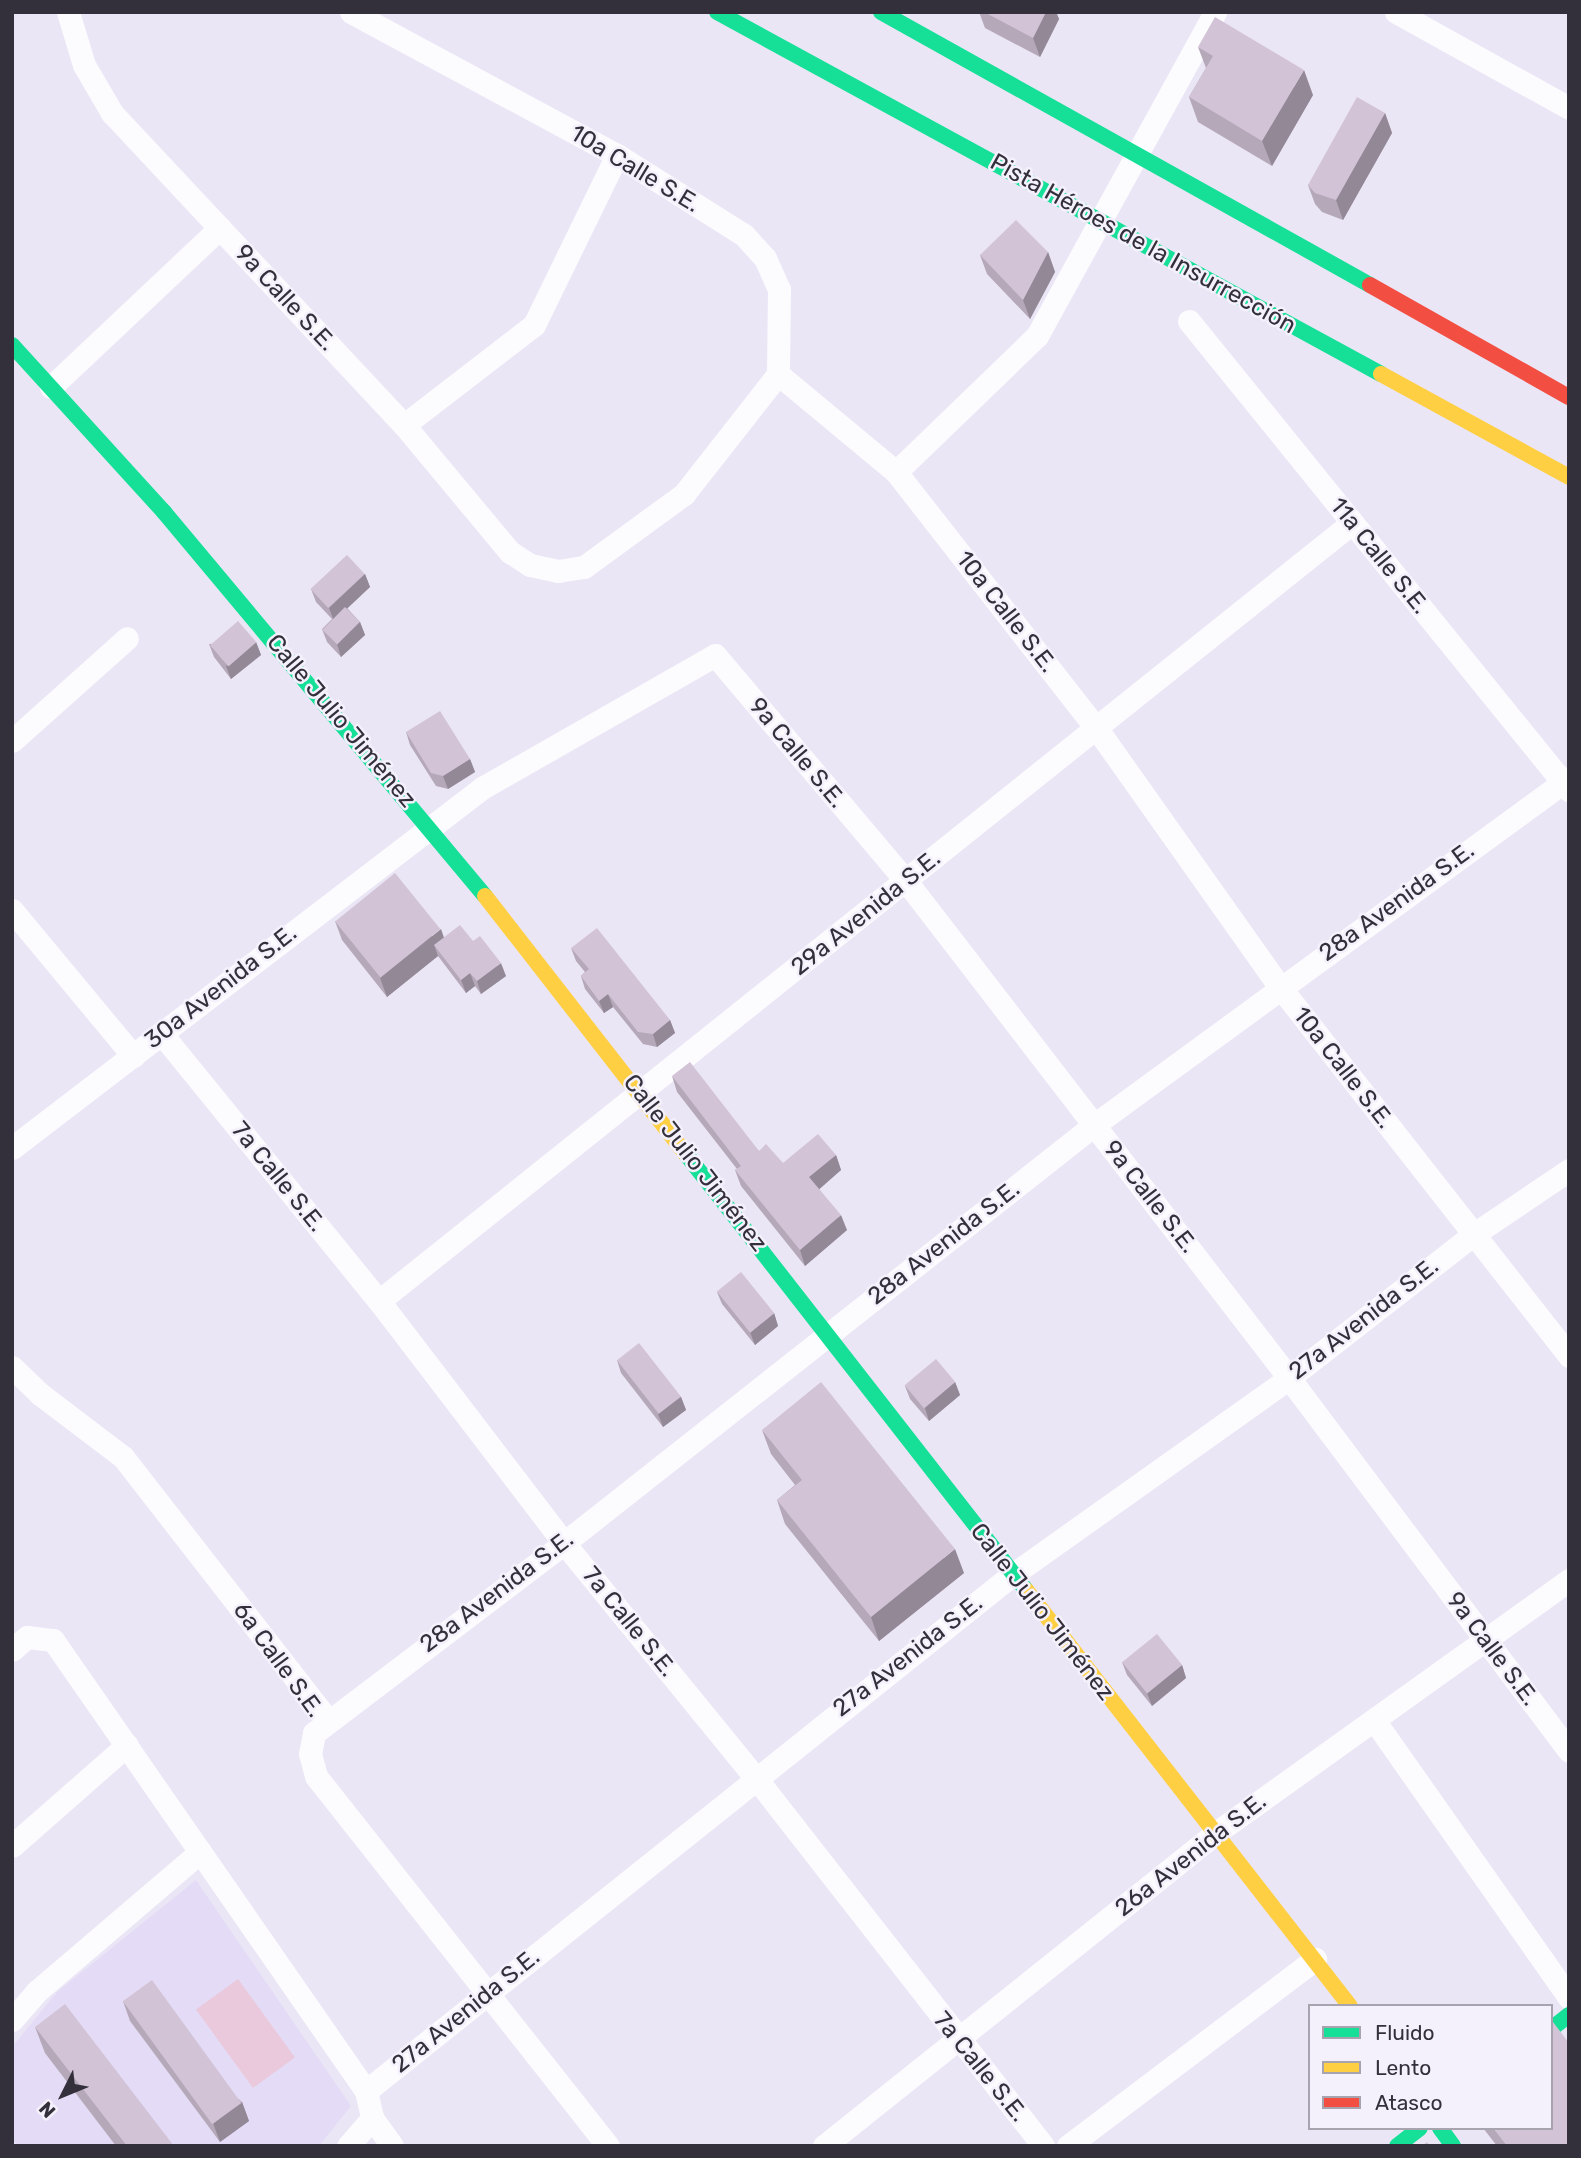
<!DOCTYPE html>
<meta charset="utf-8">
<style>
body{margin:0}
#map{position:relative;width:1581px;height:2158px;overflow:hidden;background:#ebe6f6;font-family:Rubik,sans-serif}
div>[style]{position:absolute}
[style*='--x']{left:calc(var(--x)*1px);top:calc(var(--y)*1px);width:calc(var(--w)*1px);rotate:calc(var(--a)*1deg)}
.built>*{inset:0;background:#e4dcf6}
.green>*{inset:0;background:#eac9dd;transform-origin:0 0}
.street>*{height:23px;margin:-11.5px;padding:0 11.5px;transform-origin:11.5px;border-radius:11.5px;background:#fcfbfe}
.fast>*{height:16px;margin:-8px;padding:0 8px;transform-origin:8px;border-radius:8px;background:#16e098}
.slow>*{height:16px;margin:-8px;padding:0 8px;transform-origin:8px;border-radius:8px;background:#ffcf43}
.jam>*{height:16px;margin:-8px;padding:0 8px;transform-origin:8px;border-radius:8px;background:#f24e42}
.wall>*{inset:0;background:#b5a8b9}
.shaded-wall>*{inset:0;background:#938896}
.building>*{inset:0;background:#d2c3d7;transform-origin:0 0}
span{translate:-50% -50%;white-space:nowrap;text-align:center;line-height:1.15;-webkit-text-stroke:5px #f4f1fc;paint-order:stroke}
.street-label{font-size:24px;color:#34303b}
.frame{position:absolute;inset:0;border:14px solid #34303b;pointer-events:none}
.legend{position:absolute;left:1308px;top:2004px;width:245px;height:126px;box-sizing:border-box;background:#f4f1fc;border:2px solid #a7a4af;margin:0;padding:9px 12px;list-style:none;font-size:21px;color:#34303b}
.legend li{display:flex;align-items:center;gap:14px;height:35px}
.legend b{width:35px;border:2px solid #a7a4af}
.north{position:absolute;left:28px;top:2060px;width:70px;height:70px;-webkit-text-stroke:5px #f4f1fc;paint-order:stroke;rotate:227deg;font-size:19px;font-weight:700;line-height:28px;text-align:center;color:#34303b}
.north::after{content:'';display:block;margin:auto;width:24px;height:32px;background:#34303b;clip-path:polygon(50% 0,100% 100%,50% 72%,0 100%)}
</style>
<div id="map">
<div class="built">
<i style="clip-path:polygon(196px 1880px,351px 2106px,319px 2146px,20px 2146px,12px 2141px,12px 2047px,57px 1992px)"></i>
</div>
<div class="green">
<i style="left:238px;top:1979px;width:97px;height:52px;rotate:54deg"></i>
</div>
<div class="street">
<i style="--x:68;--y:12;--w:55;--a:73.2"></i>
<i style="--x:84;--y:65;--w:56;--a:59.7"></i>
<i style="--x:112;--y:113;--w:427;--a:46.9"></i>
<i style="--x:404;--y:425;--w:165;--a:50.2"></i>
<i style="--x:510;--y:552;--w:24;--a:33"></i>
<i style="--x:530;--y:565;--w:29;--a:12"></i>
<i style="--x:558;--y:571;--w:26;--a:-9"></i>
<i style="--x:584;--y:567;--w:124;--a:-36.1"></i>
<i style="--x:684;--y:494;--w:152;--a:-51.9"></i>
<i style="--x:351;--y:12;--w:302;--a:28.3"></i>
<i style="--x:617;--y:155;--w:150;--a:32.2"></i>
<i style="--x:744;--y:235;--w:31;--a:48"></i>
<i style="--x:765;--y:258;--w:34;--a:66"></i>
<i style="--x:779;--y:289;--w:85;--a:90.7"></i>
<i style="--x:1396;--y:12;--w:198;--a:29"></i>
<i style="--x:1189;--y:321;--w:604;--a:50.98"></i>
<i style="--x:778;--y:374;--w:153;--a:39.7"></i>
<i style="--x:896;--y:472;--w:326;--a:52"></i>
<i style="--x:1097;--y:729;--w:316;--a:54.7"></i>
<i style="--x:1280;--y:987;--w:469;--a:51.9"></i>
<i style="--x:51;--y:387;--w:232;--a:-43.3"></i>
<i style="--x:404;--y:425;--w:164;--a:-37.6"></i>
<i style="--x:534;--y:325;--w:189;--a:-64"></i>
<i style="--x:896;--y:472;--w:196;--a:-44"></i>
<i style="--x:1037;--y:336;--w:370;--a:-61.2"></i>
<i style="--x:12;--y:741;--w:154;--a:-41.8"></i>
<i style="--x:12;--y:910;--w:190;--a:50.3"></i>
<i style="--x:161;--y:1033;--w:345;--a:50.9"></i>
<i style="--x:379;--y:1301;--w:305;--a:52.6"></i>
<i style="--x:564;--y:1543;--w:302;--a:50.8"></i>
<i style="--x:755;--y:1777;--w:468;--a:52"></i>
<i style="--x:12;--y:1148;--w:592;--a:-37.45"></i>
<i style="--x:482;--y:788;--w:268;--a:-29.7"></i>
<i style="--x:715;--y:655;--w:296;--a:49.8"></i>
<i style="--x:906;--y:881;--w:627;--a:52.38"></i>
<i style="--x:1289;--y:1378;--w:466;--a:53.1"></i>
<i style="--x:379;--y:1301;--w:1246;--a:-38.65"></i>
<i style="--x:12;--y:1367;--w:39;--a:44"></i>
<i style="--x:40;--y:1394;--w:104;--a:37.2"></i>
<i style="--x:123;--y:1457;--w:332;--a:52.1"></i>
<i style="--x:12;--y:1650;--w:20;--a:-41"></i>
<i style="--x:27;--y:1637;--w:26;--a:7"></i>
<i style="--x:53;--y:1640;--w:549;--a:55.24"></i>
<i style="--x:366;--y:2091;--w:28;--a:77"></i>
<i style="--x:372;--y:2118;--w:34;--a:54"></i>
<i style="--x:1374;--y:1720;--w:339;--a:54.9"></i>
<i style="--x:12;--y:1846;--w:153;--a:-41.3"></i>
<i style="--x:12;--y:2020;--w:37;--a:-49"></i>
<i style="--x:36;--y:1992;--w:216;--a:-40.5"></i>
<i style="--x:366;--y:2091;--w:827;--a:-38.62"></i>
<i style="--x:1012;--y:1575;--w:340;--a:-35.4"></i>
<i style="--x:1289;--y:1378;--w:234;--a:-37.9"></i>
<i style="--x:1474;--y:1234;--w:115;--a:-34"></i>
<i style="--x:348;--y:2146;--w:37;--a:-49"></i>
<i style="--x:608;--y:2146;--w:471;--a:-128.3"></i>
<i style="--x:316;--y:1776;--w:23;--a:-105"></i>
<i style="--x:310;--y:1754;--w:21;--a:-79"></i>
<i style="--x:314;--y:1733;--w:314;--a:-37.2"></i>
<i style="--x:564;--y:1543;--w:675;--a:-38.26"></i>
<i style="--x:1094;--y:1125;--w:588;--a:-36.15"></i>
<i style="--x:824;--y:2146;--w:503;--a:-38.62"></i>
<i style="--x:1217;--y:1832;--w:433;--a:-35.6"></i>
<i style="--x:1068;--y:2146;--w:310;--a:-37.1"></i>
</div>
<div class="fast">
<i style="--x:717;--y:12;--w:756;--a:28.6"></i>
<i style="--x:881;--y:12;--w:560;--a:29.17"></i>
<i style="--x:12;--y:345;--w:226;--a:47.7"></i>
<i style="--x:164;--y:512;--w:500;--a:50.11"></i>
<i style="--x:686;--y:1154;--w:553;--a:52.05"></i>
<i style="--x:1551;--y:2029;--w:23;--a:-38"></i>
<i style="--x:1440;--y:2128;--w:22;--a:54"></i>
<i style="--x:1397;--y:2146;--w:29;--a:-38"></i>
</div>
<div class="slow">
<i style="--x:1381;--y:374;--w:214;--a:28.7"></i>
<i style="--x:485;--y:896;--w:327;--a:52.1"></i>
<i style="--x:1026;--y:1590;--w:527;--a:52.09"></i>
</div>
<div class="jam">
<i style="--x:1370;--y:285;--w:228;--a:29.4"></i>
</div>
<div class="wall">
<i style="clip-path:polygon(979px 12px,1056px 12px,1059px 19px,1040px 57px,985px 28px)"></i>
<i style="clip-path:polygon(1198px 47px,1313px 95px,1272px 166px,1198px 122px,1189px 97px,1206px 68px)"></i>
<i style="clip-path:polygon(1385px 113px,1392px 133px,1343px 220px,1322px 212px,1315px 204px,1308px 185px)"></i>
<i style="clip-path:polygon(1048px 252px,1055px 272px,1030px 319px,987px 274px,980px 255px)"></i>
<i style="clip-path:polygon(365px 574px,370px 587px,347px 608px,360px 622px,365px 635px,341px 657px,327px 642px,322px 629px,332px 619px,316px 602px,311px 589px)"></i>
<i style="clip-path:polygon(256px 642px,261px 655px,231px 679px,214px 657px,209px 644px)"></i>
<i style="clip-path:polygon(406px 732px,470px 759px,475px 772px,448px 789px,436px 786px,410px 745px)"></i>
<i style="clip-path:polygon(335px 921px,444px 938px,473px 941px,506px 976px,481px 994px,475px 986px,466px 993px,438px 956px,387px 997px,342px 940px)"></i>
<i style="clip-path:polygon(571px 948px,670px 1020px,675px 1033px,657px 1047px,643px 1044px,613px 1007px,604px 1013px,585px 989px,581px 976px,585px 972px,576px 961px)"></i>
<i style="clip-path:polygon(672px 1076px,759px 1151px,783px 1163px,836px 1155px,841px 1170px,819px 1189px,847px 1230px,805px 1266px,741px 1186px,735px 1170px,737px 1169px,677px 1092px)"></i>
<i style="clip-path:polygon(717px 1292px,774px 1313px,778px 1326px,755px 1345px,722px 1304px)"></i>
<i style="clip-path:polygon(617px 1360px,681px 1397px,686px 1410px,663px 1427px,621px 1373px)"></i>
<i style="clip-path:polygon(955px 1382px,960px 1395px,929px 1421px,910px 1399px,905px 1386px)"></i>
<i style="clip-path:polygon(762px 1430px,964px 1573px,879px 1641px,785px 1524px,777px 1500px,795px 1485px,771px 1454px)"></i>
<i style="clip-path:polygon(1122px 1662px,1182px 1665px,1186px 1678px,1152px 1706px,1127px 1675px)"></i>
<i style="clip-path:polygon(123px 2001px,242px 2102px,249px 2121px,220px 2142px,130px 2021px)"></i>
<i style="clip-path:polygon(35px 2027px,174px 2146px,116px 2146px,45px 2053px)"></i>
<i style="clip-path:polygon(1483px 2128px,1551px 2128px,1569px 2146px,1497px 2146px)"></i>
</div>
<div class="shaded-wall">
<i style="clip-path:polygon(1046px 12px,1056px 12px,1059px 19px,1040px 57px,1033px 38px)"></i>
<i style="clip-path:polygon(1304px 70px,1313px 95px,1272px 166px,1262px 141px)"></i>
<i style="clip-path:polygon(1385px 113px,1392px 133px,1343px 220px,1336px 200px)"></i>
<i style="clip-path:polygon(1048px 252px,1055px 272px,1030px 319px,1023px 300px)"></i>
<i style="clip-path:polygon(365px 574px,370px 587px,334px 621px,329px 608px)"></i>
<i style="clip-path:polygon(360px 622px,365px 635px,341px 657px,337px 644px)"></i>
<i style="clip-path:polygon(256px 642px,261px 655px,231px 679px,226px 666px)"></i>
<i style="clip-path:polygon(470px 759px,475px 772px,448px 789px,443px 776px)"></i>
<i style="clip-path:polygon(441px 929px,448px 949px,434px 945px,438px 956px,387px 997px,380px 978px)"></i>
<i style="clip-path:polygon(501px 963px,506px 976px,481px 994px,477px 981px)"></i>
<i style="clip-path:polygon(470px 973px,475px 986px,466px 993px,461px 980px)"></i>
<i style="clip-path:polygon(608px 994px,613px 1007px,604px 1013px,599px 1001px)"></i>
<i style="clip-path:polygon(670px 1020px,675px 1033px,657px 1047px,653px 1034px)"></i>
<i style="clip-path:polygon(836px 1155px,841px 1170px,815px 1193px,809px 1177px)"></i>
<i style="clip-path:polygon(841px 1215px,847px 1230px,805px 1266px,800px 1250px)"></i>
<i style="clip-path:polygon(774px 1313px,778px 1326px,755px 1345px,750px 1332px)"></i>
<i style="clip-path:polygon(955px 1382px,960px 1395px,929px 1421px,925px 1408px)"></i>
<i style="clip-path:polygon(681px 1397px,686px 1410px,663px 1427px,658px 1414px)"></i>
<i style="clip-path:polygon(955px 1549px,964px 1573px,879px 1641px,871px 1617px)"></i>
<i style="clip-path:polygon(1182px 1665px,1186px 1678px,1152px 1706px,1147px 1693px)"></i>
<i style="clip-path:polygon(242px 2102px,249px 2121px,220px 2142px,213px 2123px)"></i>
</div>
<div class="building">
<i style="clip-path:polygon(984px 12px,1046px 12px,1033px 38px)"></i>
<i style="clip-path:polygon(1215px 17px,1304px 70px,1262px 141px,1189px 97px,1213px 56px,1198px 47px)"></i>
<i style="clip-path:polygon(1357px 97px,1385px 113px,1336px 200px,1315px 193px,1308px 185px)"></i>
<i style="clip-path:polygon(1016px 220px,1048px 252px,1023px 300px,980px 255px)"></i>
<i style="left:347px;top:555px;width:26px;height:50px;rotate:47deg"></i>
<i style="left:345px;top:607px;width:21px;height:32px;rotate:45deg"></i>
<i style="left:238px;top:621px;width:28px;height:37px;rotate:49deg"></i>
<i style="clip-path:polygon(440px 711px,470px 759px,443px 776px,431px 773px,406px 732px)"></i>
<i style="left:395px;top:873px;width:72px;height:77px;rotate:51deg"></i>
<i style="clip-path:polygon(460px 925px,473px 941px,480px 936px,501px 963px,477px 981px,470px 973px,461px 980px,434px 945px)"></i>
<i style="clip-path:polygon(597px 928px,670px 1020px,653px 1034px,638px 1032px,608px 994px,599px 1001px,581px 976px,589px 969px,571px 948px)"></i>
<i style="clip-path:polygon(690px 1062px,759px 1151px,766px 1144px,783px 1163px,818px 1134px,836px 1155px,809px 1177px,841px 1215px,800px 1250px,735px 1170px,741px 1166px,672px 1076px)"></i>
<i style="left:741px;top:1272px;width:53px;height:31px;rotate:51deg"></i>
<i style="left:639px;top:1343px;width:68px;height:28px;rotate:52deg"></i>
<i style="left:936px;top:1359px;width:30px;height:41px;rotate:50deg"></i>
<i style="clip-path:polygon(821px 1382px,955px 1549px,871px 1617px,777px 1500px,802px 1480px,762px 1430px)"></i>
<i style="left:1157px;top:1634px;width:40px;height:45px;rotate:51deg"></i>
<i style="left:152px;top:1980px;width:152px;height:36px;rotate:54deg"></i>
<i style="clip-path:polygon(65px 2004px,174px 2146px,127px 2146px,35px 2027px)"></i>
<i style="clip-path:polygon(1553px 2022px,1569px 2043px,1569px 2146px,1507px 2146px,1493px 2128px,1551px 2128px,1551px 2023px)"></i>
<i style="clip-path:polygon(1427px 2142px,1430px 2146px,1422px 2146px)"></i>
</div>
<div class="street-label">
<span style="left:635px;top:169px;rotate:31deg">10a Calle S.E.</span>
<span style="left:1143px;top:244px;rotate:29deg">Pista Héroes de la Insurrección</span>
<span style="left:285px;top:298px;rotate:47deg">9a Calle S.E.</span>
<span style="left:1379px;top:556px;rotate:51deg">11a Calle S.E.</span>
<span style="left:1006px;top:612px;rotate:52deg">10a Calle S.E.</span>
<span style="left:341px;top:721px;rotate:50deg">Calle Julio Jiménez</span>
<span style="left:797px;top:753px;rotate:50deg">9a Calle S.E.</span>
<span style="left:1397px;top:902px;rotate:-36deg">28a Avenida S.E.</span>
<span style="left:866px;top:913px;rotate:-39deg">29a Avenida S.E.</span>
<span style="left:221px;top:987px;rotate:-38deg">30a Avenida S.E.</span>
<span style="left:1343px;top:1068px;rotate:52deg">10a Calle S.E.</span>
<span style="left:695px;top:1163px;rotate:52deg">Calle Julio Jiménez</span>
<span style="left:278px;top:1177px;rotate:51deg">7a Calle S.E.</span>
<span style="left:1150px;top:1197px;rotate:52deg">9a Calle S.E.</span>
<span style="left:944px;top:1243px;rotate:-38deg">28a Avenida S.E.</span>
<span style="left:1364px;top:1319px;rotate:-38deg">27a Avenida S.E.</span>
<span style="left:497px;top:1592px;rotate:-37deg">28a Avenida S.E.</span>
<span style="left:1042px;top:1612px;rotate:52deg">Calle Julio Jiménez</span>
<span style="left:629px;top:1622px;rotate:51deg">7a Calle S.E.</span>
<span style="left:1492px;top:1649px;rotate:53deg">9a Calle S.E.</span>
<span style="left:908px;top:1656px;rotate:-38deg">27a Avenida S.E.</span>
<span style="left:278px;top:1660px;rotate:54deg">6a Calle S.E.</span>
<span style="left:1191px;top:1855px;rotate:-38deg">26a Avenida S.E.</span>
<span style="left:466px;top:2011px;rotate:-39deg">27a Avenida S.E.</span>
<span style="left:980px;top:2067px;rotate:51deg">7a Calle S.E.</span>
</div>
<div class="frame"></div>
<ul class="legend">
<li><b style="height:9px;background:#16e098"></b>Fluido</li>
<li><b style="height:9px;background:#ffcf43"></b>Lento</li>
<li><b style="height:9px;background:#f24e42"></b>Atasco</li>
</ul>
<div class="north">N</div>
</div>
